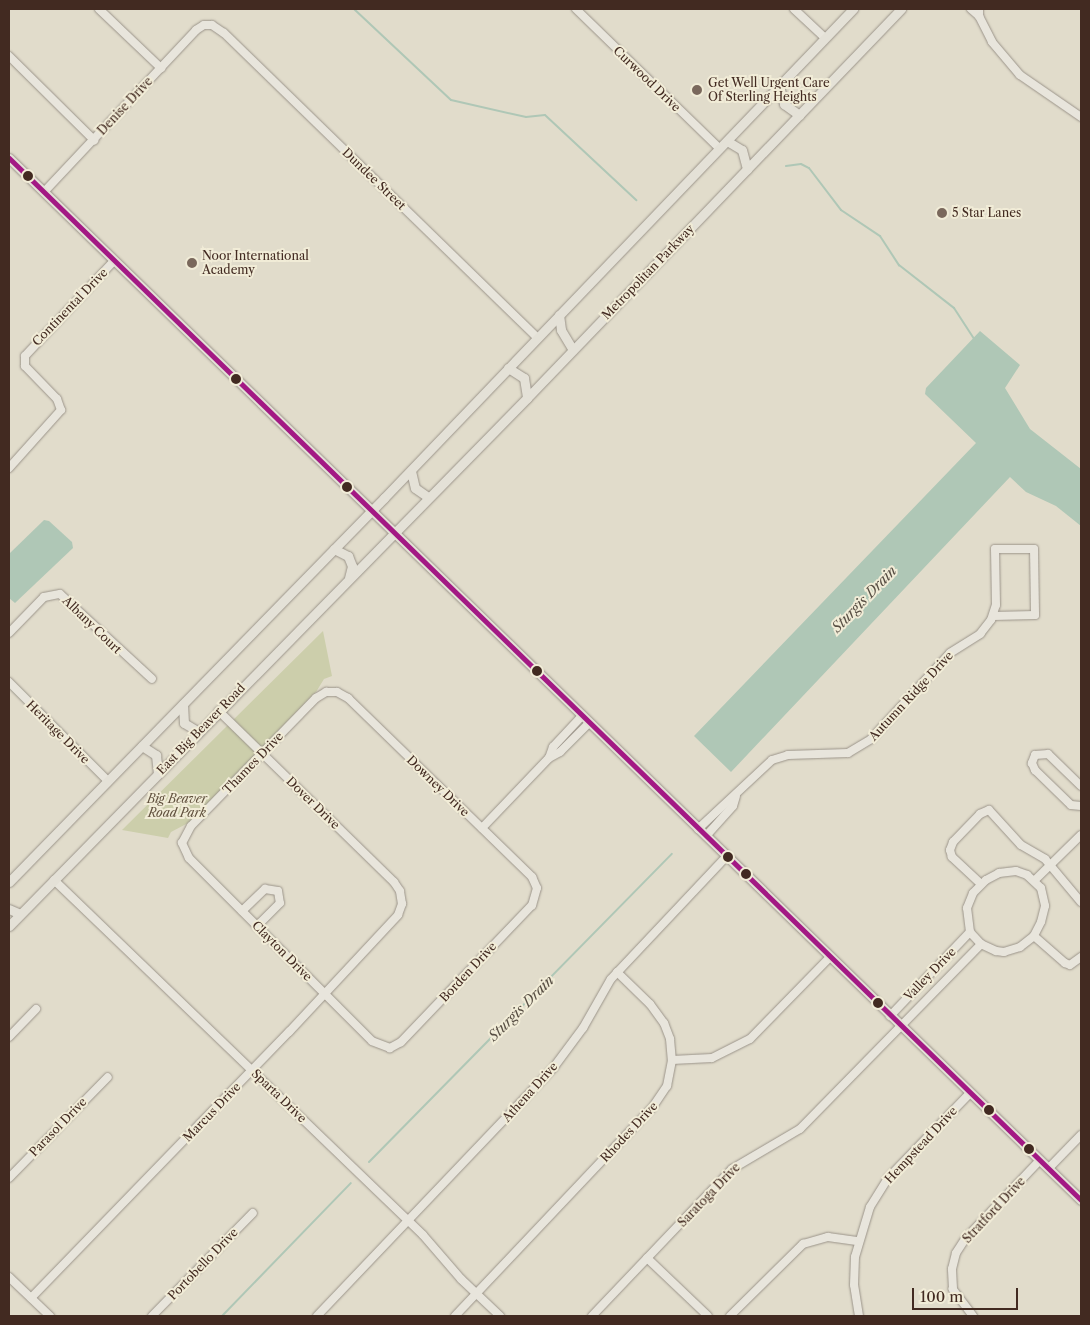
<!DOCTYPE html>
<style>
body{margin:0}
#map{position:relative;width:1090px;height:1325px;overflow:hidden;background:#e1dccb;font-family:"Libre Caslon Text",serif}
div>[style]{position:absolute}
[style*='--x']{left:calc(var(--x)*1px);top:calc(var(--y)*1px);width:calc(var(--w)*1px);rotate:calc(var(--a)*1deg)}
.green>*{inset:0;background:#ccceab}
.water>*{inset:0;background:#afc7b6}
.stream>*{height:2px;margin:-1px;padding:0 1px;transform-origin:1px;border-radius:1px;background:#afc7b6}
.roads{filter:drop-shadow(0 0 1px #9b948a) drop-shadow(0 0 1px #9b948a)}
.minor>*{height:8px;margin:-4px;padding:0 4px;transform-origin:4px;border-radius:4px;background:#e8e5dc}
.major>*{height:9px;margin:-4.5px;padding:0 4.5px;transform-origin:4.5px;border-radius:4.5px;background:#e4e1d7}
.bus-1>*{height:5px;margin:-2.5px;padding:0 2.5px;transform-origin:2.5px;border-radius:2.5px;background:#a31984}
.dots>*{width:14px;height:14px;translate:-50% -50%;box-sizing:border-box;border:2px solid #f1ecd7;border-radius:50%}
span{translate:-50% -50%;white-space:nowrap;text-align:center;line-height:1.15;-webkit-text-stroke:4px #f1ecd7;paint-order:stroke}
.street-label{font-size:12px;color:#422a21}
.poi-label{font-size:12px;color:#422a21}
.left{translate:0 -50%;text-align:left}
.park-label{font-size:12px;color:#60503d;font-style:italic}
.water-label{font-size:14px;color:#584f44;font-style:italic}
.frame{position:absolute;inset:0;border:10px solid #422a21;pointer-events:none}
.scale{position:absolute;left:912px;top:1288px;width:106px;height:22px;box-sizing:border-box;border:2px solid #422a21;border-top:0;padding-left:6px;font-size:15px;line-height:18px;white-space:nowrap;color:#422a21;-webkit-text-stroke:4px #f1ecd7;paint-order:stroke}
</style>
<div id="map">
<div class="green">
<i style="clip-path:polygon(323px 631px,332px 676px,324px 679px,316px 692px,190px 822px,171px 832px,168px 838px,122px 830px)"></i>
</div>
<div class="water">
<i style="clip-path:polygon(980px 331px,1020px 365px,1005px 388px,1030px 429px,1081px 469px,1081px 526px,1056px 506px,1026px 492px,1010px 477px,731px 772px,694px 736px,976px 443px,925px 394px,926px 388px)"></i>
<i style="clip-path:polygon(44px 520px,49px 521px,72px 542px,73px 548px,15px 603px,9px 598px,9px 554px)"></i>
</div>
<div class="stream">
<i style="--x:354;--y:9;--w:133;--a:43.2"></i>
<i style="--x:451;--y:100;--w:77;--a:12.8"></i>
<i style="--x:526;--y:117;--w:19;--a:-6"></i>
<i style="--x:545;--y:115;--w:125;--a:43"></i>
<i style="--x:786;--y:166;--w:15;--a:-8"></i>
<i style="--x:801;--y:164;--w:9;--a:27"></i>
<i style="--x:809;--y:168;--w:53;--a:52.7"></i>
<i style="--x:841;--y:210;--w:47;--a:33.7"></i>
<i style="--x:880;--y:236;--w:35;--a:57"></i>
<i style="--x:899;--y:265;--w:70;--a:38"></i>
<i style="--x:954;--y:308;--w:37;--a:57"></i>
<i style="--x:369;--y:1162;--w:432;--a:-45.5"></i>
<i style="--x:222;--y:1316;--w:185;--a:-45.9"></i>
</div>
<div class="roads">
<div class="minor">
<i style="--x:99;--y:9;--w:86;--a:43.6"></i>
<i style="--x:576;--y:9;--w:199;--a:44.2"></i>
<i style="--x:794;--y:9;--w:42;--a:43.1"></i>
<i style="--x:971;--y:9;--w:11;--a:41"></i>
<i style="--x:979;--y:16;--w:7;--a:-90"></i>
<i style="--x:979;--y:16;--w:29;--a:63"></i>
<i style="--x:992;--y:42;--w:43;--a:49.7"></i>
<i style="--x:1020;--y:75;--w:74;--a:34.5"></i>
<i style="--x:9;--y:56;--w:120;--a:44.7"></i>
<i style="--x:44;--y:192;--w:222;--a:-46.8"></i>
<i style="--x:196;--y:30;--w:9;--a:-32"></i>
<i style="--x:204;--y:25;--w:8;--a:0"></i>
<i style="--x:212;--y:25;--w:14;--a:34"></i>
<i style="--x:224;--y:33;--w:438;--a:44.2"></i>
<i style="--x:9;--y:468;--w:78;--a:-48.1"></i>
<i style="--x:61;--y:410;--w:12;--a:-110"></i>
<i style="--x:57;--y:399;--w:46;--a:-134.1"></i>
<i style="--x:25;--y:366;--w:10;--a:-90"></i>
<i style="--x:25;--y:356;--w:130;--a:-46.9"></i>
<i style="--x:9;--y:633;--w:50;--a:-45.8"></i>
<i style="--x:44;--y:597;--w:16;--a:-11"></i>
<i style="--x:60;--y:594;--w:125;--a:42.7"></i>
<i style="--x:9;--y:682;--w:140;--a:45"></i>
<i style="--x:326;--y:692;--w:11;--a:0"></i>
<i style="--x:337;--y:692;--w:13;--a:29"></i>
<i style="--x:348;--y:698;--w:257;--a:44.2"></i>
<i style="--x:532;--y:877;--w:12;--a:66"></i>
<i style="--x:537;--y:888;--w:18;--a:106"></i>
<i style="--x:532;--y:905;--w:190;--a:133.7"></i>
<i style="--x:401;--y:1042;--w:13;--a:151"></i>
<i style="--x:390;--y:1048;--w:19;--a:-159"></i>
<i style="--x:372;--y:1041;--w:259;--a:-135"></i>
<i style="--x:189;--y:858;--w:17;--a:-115"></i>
<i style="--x:182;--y:843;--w:19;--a:-62"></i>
<i style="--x:191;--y:826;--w:179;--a:-45.7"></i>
<i style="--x:316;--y:698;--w:12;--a:-31"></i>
<i style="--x:549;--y:758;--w:13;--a:-29"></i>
<i style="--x:560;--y:752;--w:41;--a:-45"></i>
<i style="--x:1081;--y:786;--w:46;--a:-135.9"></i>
<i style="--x:1048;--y:754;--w:13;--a:176"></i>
<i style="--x:1035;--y:755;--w:9;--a:111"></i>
<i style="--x:1032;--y:763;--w:8;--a:67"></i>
<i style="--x:1035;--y:770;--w:50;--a:44.2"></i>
<i style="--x:1071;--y:805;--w:10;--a:6"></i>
<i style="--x:482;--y:828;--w:97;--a:-46.3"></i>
<i style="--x:549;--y:758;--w:12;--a:-70"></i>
<i style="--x:553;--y:747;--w:42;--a:-46.9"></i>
<i style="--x:698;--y:829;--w:101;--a:-43"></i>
<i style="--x:772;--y:760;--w:17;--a:-17"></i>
<i style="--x:788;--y:755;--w:60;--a:-1.9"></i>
<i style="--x:848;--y:753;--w:27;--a:-31"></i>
<i style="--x:871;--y:739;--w:117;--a:-47.4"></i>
<i style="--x:950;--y:653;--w:36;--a:-32"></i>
<i style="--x:980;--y:634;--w:18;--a:-52"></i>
<i style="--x:991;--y:620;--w:16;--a:-72"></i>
<i style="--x:996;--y:605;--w:56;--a:-91"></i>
<i style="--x:995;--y:549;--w:39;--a:0"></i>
<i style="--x:1034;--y:549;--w:66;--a:89.1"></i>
<i style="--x:1035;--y:615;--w:42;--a:178.6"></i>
<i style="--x:706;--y:836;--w:40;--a:-48"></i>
<i style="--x:733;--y:806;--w:10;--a:-73"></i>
<i style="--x:1016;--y:871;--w:12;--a:20"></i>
<i style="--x:1027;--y:875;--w:19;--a:43"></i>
<i style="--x:1041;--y:888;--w:18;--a:77"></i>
<i style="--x:1045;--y:906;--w:16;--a:104"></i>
<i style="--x:1041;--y:922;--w:16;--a:117"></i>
<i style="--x:1034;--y:936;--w:18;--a:142"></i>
<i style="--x:1020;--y:947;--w:17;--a:163"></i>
<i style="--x:1004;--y:952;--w:8;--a:-173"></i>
<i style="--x:996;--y:951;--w:17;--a:-155"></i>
<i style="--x:981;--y:944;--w:16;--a:-133"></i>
<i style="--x:970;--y:932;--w:24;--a:-97"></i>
<i style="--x:967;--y:908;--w:16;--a:-68"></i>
<i style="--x:973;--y:893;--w:18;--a:-45"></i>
<i style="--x:986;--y:880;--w:15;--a:-28"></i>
<i style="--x:999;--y:873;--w:17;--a:-7"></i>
<i style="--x:54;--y:880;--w:512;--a:43.89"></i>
<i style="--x:423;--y:1235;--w:58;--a:49.2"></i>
<i style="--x:461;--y:1279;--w:54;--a:43.5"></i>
<i style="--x:1035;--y:880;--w:64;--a:-44.4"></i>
<i style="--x:981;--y:884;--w:40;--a:-137"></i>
<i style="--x:952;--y:857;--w:7;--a:-106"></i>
<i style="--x:950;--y:850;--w:9;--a:-69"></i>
<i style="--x:953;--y:842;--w:39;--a:-46"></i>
<i style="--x:980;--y:814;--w:10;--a:-24"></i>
<i style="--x:989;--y:810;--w:47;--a:47.6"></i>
<i style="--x:1021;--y:845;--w:28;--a:30"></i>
<i style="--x:1045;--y:859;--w:56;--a:50.1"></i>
<i style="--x:242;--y:911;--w:32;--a:-44"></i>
<i style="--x:265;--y:889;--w:13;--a:9"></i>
<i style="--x:278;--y:891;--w:12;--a:81"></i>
<i style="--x:280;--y:903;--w:33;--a:135"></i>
<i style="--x:1034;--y:936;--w:41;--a:41.1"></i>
<i style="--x:1065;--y:963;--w:5;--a:22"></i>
<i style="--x:1070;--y:965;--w:14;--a:-36"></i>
<i style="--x:617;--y:972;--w:46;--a:44.1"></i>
<i style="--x:650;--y:1004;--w:24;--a:54"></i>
<i style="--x:664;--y:1023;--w:17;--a:69"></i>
<i style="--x:670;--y:1039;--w:21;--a:85"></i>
<i style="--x:890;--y:1016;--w:116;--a:-46.4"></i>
<i style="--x:9;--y:1037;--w:39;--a:-46"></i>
<i style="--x:1049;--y:1168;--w:46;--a:-45.9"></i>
<i style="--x:9;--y:1178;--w:141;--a:-45.6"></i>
<i style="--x:647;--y:1258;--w:84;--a:43.6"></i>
<i style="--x:9;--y:1277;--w:57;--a:43.6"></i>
<i style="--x:31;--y:1298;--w:371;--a:-45.9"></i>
<i style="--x:289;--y:1032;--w:160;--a:-47"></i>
<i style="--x:398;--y:915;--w:12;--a:-70"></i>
<i style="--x:402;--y:904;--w:13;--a:-99"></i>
<i style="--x:400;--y:891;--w:11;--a:-124"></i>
<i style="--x:394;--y:882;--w:245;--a:-135.7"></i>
<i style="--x:152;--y:1316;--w:144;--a:-45.6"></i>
<i style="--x:317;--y:1316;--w:344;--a:-46.4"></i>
<i style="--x:554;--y:1067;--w:49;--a:-53.4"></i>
<i style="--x:583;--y:1028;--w:56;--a:-60.3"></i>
<i style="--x:611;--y:979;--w:169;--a:-46.7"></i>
<i style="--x:455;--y:1316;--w:286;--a:-46.6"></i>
<i style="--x:652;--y:1108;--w:27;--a:-56"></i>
<i style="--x:667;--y:1086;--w:26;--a:-79"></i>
<i style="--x:672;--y:1060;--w:40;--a:-2.9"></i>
<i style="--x:712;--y:1058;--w:42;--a:-26.6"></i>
<i style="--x:750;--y:1039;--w:115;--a:-45.7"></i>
<i style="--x:592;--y:1316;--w:203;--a:-46.4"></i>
<i style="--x:732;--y:1169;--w:79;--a:-30.5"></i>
<i style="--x:800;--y:1129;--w:259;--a:-45.6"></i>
<i style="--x:730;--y:1316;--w:103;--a:-44.6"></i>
<i style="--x:803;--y:1244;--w:26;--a:-16"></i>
<i style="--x:828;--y:1237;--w:29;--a:8"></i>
<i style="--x:859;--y:1316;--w:31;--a:-99"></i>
<i style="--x:854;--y:1285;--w:28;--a:-88"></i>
<i style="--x:855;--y:1257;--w:52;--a:-73.3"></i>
<i style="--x:870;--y:1207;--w:34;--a:-58"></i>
<i style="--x:888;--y:1178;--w:118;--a:-46"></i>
<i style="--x:973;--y:1316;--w:34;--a:-127"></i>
<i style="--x:953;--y:1289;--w:20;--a:-93"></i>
<i style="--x:952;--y:1269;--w:16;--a:-76"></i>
<i style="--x:956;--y:1253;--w:17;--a:-57"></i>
<i style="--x:965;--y:1239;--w:109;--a:-46.5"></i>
</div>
<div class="major">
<i style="--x:779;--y:86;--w:19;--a:74"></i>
<i style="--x:784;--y:104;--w:19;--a:36"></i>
<i style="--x:727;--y:141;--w:17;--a:31"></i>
<i style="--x:742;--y:150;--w:20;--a:75"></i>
<i style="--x:9;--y:158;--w:1495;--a:44.19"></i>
<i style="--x:559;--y:315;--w:15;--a:82"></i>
<i style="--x:561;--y:330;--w:23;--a:59"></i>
<i style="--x:508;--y:368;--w:19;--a:32"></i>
<i style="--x:524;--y:378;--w:20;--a:81"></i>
<i style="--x:411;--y:471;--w:17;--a:77"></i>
<i style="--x:415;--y:488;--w:16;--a:35"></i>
<i style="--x:334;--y:549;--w:16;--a:27"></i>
<i style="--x:348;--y:556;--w:11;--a:68"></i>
<i style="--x:352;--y:566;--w:12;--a:104"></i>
<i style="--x:183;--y:704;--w:19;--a:87"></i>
<i style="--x:184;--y:723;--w:17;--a:31"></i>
<i style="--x:142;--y:746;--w:17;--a:33"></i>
<i style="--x:156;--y:755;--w:19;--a:84"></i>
<i style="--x:9;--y:882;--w:537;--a:-45.68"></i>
<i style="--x:384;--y:498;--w:678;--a:-46.2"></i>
<i style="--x:9;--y:909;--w:12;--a:24"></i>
<i style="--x:9;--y:926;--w:740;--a:-45.55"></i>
<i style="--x:527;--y:398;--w:540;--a:-46.13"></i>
</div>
</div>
<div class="bus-1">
<i style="--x:9;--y:158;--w:1495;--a:44.19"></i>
</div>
<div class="dots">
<i style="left:697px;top:90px;background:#7a685c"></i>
<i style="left:28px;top:176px;background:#422a21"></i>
<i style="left:942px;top:213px;background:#7a685c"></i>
<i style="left:192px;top:263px;background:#7a685c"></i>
<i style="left:236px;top:379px;background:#422a21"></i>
<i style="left:347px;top:487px;background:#422a21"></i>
<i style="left:537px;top:671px;background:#422a21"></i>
<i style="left:728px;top:857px;background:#422a21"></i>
<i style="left:746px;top:874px;background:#422a21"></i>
<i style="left:878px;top:1003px;background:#422a21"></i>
<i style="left:989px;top:1110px;background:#422a21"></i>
<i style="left:1029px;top:1149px;background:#422a21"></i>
</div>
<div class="street-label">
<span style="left:647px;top:79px;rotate:44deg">Curwood Drive</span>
<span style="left:125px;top:106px;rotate:-47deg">Denise Drive</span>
<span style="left:374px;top:179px;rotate:44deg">Dundee Street</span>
<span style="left:648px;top:272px;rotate:-46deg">Metropolitan Parkway</span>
<span style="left:70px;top:307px;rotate:-46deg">Continental Drive</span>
<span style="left:92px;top:625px;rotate:44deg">Albany Court</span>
<span style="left:911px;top:696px;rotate:-47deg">Autumn Ridge Drive</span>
<span style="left:201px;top:729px;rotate:-46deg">East Big Beaver Road</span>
<span style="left:58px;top:732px;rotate:45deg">Heritage Drive</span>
<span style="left:253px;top:763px;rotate:-46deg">Thames Drive</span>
<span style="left:438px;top:786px;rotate:44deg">Downey Drive</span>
<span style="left:313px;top:803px;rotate:44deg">Dover Drive</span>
<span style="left:282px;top:951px;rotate:45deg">Clayton Drive</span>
<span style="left:468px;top:972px;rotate:-47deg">Borden Drive</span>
<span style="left:930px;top:974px;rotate:-46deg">Valley Drive</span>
<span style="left:530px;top:1092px;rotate:-48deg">Athena Drive</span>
<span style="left:279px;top:1096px;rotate:44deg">Sparta Drive</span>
<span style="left:212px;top:1112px;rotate:-46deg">Marcus Drive</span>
<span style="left:58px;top:1127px;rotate:-46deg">Parasol Drive</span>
<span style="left:629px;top:1132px;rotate:-47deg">Rhodes Drive</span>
<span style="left:921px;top:1145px;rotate:-47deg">Hempstead Drive</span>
<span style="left:709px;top:1195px;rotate:-46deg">Saratoga Drive</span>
<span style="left:994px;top:1210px;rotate:-47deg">Stratford Drive</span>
<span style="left:203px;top:1264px;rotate:-46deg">Portobello Drive</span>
</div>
<div class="poi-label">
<span class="left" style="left:708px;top:90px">Get Well Urgent Care<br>Of Sterling Heights</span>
<span class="left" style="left:952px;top:213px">5 Star Lanes</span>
<span class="left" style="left:202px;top:263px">Noor International<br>Academy</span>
</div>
<div class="park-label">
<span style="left:177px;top:806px">Big Beaver<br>Road Park</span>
</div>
<div class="water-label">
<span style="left:864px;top:599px;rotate:-46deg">Sturgis Drain</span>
<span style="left:521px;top:1008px;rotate:-45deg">Sturgis Drain</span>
</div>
<div class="frame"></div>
<div class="scale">100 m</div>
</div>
